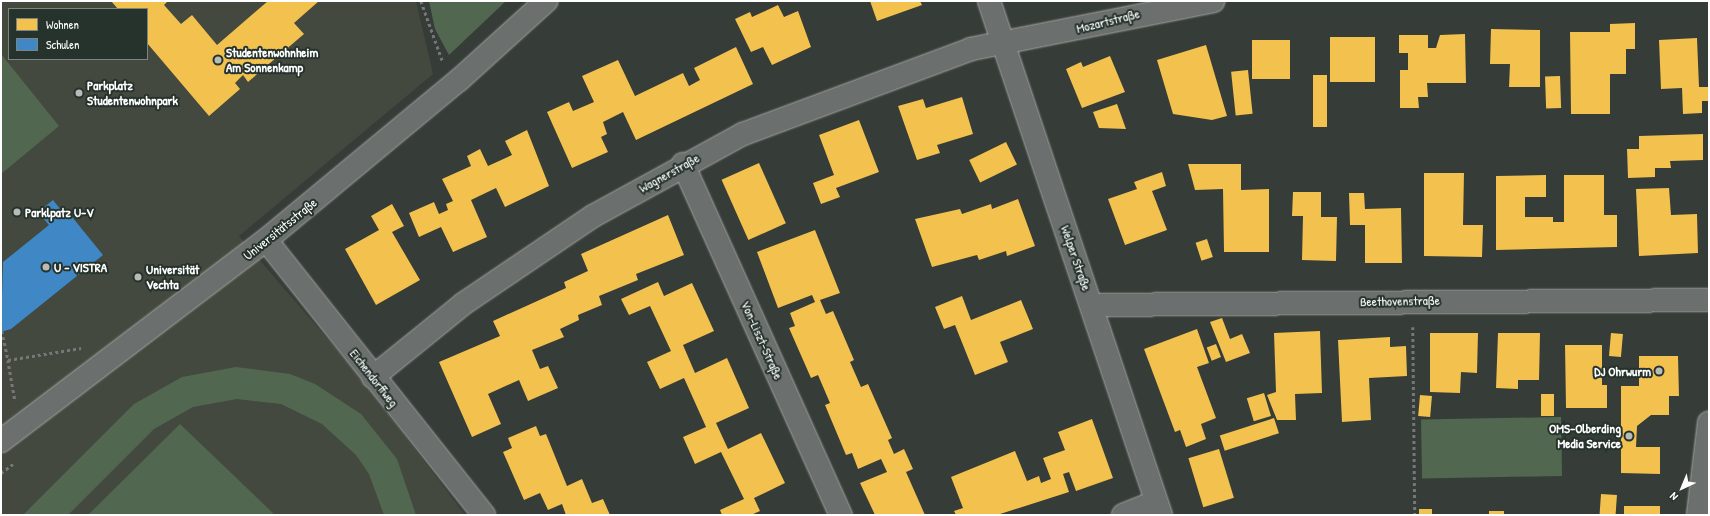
<!DOCTYPE html>
<meta charset="utf-8">
<style>
body{margin:0}
#map{position:relative;width:1710px;height:516px;overflow:hidden;background:#363c37;font-family:"Patrick Hand",sans-serif}
div>[style]{position:absolute}
[style*='--x']{left:calc(var(--x)*1px);top:calc(var(--y)*1px);width:calc(var(--w)*1px);rotate:calc(var(--a)*1deg)}
.built>*{inset:0;background:#43493e}
.green>*{inset:0;background:#526750;transform-origin:0 0}
.homes>*{inset:0;background:#f2c14e;transform-origin:0 0}
.schools>*{inset:0;background:#3f88c5}
.path>*{height:2.5px;margin-top:-1.25px;transform-origin:0;background:repeating-linear-gradient(90deg,#757876 0 3px,transparent 0 6px)}
.roads{filter:drop-shadow(0 0 1px #a5a7a5) drop-shadow(0 0 1px #a5a7a5)}
.street>*{height:22px;margin:-11px;padding:0 11px;transform-origin:11px;border-radius:11px;background:#6b6f6d}
.secondary>*{height:22px;margin:-11px;padding:0 11px;transform-origin:11px;border-radius:11px;background:#6b6f6d}
.dots>*{width:11px;height:11px;translate:-50% -50%;box-sizing:border-box;border:2px solid #26332d;border-radius:50%}
span{translate:-50% -50%;white-space:nowrap;text-align:center;line-height:1.15;-webkit-text-stroke:4px #26332d;paint-order:stroke}
.street-label{font-size:13px;color:#fff}
.poi-label{font-size:13px;color:#fff;font-weight:700}
.left{translate:0 -50%;text-align:left}
.right{translate:-100% -50%;text-align:right}
.frame{position:absolute;inset:0;border:2px solid #fff;pointer-events:none}
.legend{position:absolute;left:8px;top:8px;width:140px;height:52px;box-sizing:border-box;background:#26332d;border:1px solid #7d8581;margin:0;padding:5px 7px;list-style:none;font-size:12px;color:#fff}
.legend li{display:flex;align-items:center;gap:8px;height:20px}
.legend b{width:20px;border:1px solid #7d8581}
.north{position:absolute;left:1662px;top:468px;width:40px;height:40px;-webkit-text-stroke:3px #26332d;paint-order:stroke;rotate:224deg;font-size:11px;font-weight:700;line-height:16px;text-align:center;color:#fff}
.north::after{content:'';display:block;margin:auto;width:14px;height:18px;background:#fff;clip-path:polygon(50% 0,100% 100%,50% 72%,0 100%)}
</style>
<div id="map">
<div class="built">
<i style="clip-path:polygon(evenodd,1px 1px,416px 1px,433px 74px,239px 236px,356px 372px,465px 515px,1px 515px,1px 1px,9px 9px,147px 9px,147px 59px,9px 59px,9px 9px)"></i>
</div>
<div class="green">
<i style="clip-path:polygon(429px 1px,506px 1px,449px 55px,435px 29px)"></i>
<i style="clip-path:polygon(1px 54px,59px 126px,1px 174px)"></i>
<i style="clip-path:polygon(236px 367px,290px 374px,315px 384px,361px 414px,397px 459px,416px 515px,384px 515px,369px 474px,356px 455px,322px 424px,281px 404px,237px 399px,193px 407px,154px 429px,68px 515px,23px 515px,134px 404px,182px 377px)"></i>
<i style="left:1561px;top:417px;width:59px;height:140px;rotate:89deg"></i>
<i style="clip-path:polygon(180px 424px,275px 515px,88px 515px)"></i>
</div>
<div class="homes">
<i style="clip-path:polygon(111px 1px,168px 1px,164px 5px,181px 24px,192px 15px,217px 45px,268px 1px,319px 1px,294px 23px,304px 34px,248px 82px,243px 75px,235px 83px,240px 89px,209px 116px,147px 43px,147px 9px,118px 9px)"></i>
<i style="clip-path:polygon(870px 1px,920px 1px,922px 5px,877px 21px)"></i>
<i style="clip-path:polygon(778px 5px,784px 17px,798px 11px,811px 47px,772px 65px,763px 47px,751px 52px,735px 19px,750px 12px,752px 17px)"></i>
<i style="clip-path:polygon(1635px 23px,1635px 49px,1626px 49px,1626px 74px,1610px 74px,1610px 114px,1571px 114px,1570px 32px,1610px 32px,1610px 24px)"></i>
<i style="clip-path:polygon(1491px 29px,1540px 30px,1540px 87px,1509px 87px,1510px 64px,1490px 64px)"></i>
<i style="clip-path:polygon(1465px 34px,1466px 83px,1427px 83px,1428px 97px,1418px 97px,1419px 108px,1400px 108px,1400px 70px,1408px 70px,1408px 53px,1399px 53px,1399px 35px,1428px 35px,1428px 48px,1436px 48px,1440px 35px)"></i>
<i style="left:1330px;top:37px;width:45px;height:45px"></i>
<i style="clip-path:polygon(1697px 38px,1699px 87px,1709px 87px,1709px 101px,1702px 101px,1702px 113px,1683px 114px,1682px 88px,1661px 89px,1659px 40px)"></i>
<i style="left:1252px;top:40px;width:38px;height:39px"></i>
<i style="clip-path:polygon(1206px 45px,1227px 116px,1212px 120px,1173px 114px,1157px 60px)"></i>
<i style="clip-path:polygon(736px 47px,753px 84px,636px 140px,623px 112px,603px 122px,607px 134px,601px 137px,608px 152px,572px 168px,547px 112px,569px 102px,573px 111px,594px 102px,582px 76px,618px 60px,635px 96px,683px 73px,689px 86px,700px 80px,694px 68px)"></i>
<i style="clip-path:polygon(1110px 56px,1125px 92px,1082px 108px,1066px 69px,1081px 62px,1083px 67px)"></i>
<i style="left:1248px;top:70px;width:44px;height:17px;rotate:84deg"></i>
<i style="left:1313px;top:75px;width:14px;height:52px"></i>
<i style="left:1560px;top:76px;width:32px;height:15px;rotate:88deg"></i>
<i style="clip-path:polygon(962px 97px,973px 134px,937px 145px,940px 153px,917px 160px,898px 106px,923px 99px,926px 108px)"></i>
<i style="clip-path:polygon(1117px 104px,1126px 129px,1099px 128px,1093px 112px)"></i>
<i style="clip-path:polygon(859px 120px,879px 172px,836px 188px,840px 197px,821px 204px,813px 183px,834px 175px,819px 135px)"></i>
<i style="clip-path:polygon(527px 130px,549px 186px,505px 207px,496px 188px,471px 200px,487px 237px,453px 252px,441px 227px,419px 237px,409px 213px,434px 202px,439px 214px,448px 210px,446px 204px,453px 201px,442px 179px,471px 166px,467px 156px,480px 149px,488px 166px,512px 155px,505px 141px)"></i>
<i style="clip-path:polygon(1703px 134px,1703px 160px,1670px 161px,1671px 168px,1655px 168px,1655px 177px,1628px 178px,1627px 149px,1639px 149px,1639px 136px)"></i>
<i style="left:1006px;top:142px;width:25px;height:41px;rotate:64deg"></i>
<i style="left:759px;top:163px;width:66px;height:41px;rotate:66deg"></i>
<i style="clip-path:polygon(1188px 164px,1241px 164px,1241px 190px,1269px 189px,1269px 252px,1224px 252px,1223px 189px,1195px 190px)"></i>
<i style="clip-path:polygon(1162px 172px,1166px 186px,1152px 191px,1167px 230px,1125px 245px,1108px 199px,1137px 189px,1134px 182px)"></i>
<i style="clip-path:polygon(1424px 173px,1464px 173px,1463px 225px,1483px 225px,1482px 257px,1424px 256px)"></i>
<i style="clip-path:polygon(1546px 175px,1546px 197px,1525px 197px,1525px 217px,1553px 217px,1553px 222px,1564px 222px,1564px 175px,1604px 175px,1604px 215px,1617px 215px,1617px 247px,1496px 250px,1496px 176px)"></i>
<i style="clip-path:polygon(1669px 188px,1671px 215px,1697px 214px,1698px 253px,1639px 256px,1636px 189px)"></i>
<i style="clip-path:polygon(1293px 192px,1321px 192px,1321px 217px,1337px 217px,1336px 261px,1302px 260px,1303px 216px,1292px 216px)"></i>
<i style="clip-path:polygon(1349px 193px,1364px 193px,1365px 209px,1401px 208px,1402px 263px,1365px 263px,1365px 225px,1350px 225px)"></i>
<i style="clip-path:polygon(1018px 199px,1035px 246px,1007px 256px,1006px 251px,979px 260px,977px 255px,932px 267px,915px 219px,960px 209px,962px 214px,991px 204px,992px 209px)"></i>
<i style="clip-path:polygon(392px 204px,404px 226px,392px 232px,420px 280px,376px 305px,345px 249px,379px 230px,371px 216px)"></i>
<i style="clip-path:polygon(668px 215px,684px 255px,636px 274px,638px 280px,599px 296px,602px 305px,578px 315px,579px 320px,560px 329px,564px 337px,532px 350px,540px 369px,548px 366px,558px 388px,528px 401px,519px 380px,488px 394px,501px 424px,472px 437px,439px 362px,500px 336px,493px 321px,566px 288px,564px 282px,588px 271px,581px 254px)"></i>
<i style="clip-path:polygon(815px 230px,840px 293px,820px 300px,826px 314px,833px 311px,854px 360px,850px 362px,861px 387px,868px 384px,892px 438px,888px 440px,894px 454px,904px 449px,913px 469px,906px 472px,925px 515px,875px 515px,860px 483px,887px 472px,881px 459px,858px 469px,852px 453px,846px 455px,825px 405px,830px 403px,818px 375px,811px 378px,789px 328px,795px 326px,790px 313px,815px 302px,812px 295px,778px 308px,757px 252px)"></i>
<i style="left:1207px;top:239px;width:19px;height:12px;rotate:72deg"></i>
<i style="clip-path:polygon(658px 282px,664px 296px,692px 283px,714px 331px,683px 345px,695px 373px,727px 358px,749px 408px,716px 423px,728px 449px,761px 433px,785px 483px,754px 498px,760px 511px,751px 515px,722px 515px,720px 510px,744px 499px,721px 452px,695px 464px,683px 437px,706px 427px,684px 378px,660px 389px,647px 362px,671px 351px,650px 306px,629px 315px,621px 299px)"></i>
<i style="clip-path:polygon(962px 296px,971px 320px,1021px 300px,1033px 329px,1000px 342px,1008px 362px,975px 375px,955px 325px,944px 329px,935px 307px)"></i>
<i style="clip-path:polygon(1222px 318px,1230px 339px,1242px 334px,1250px 353px,1226px 362px,1210px 322px)"></i>
<i style="clip-path:polygon(1197px 329px,1209px 363px,1197px 367px,1216px 418px,1201px 424px,1206px 439px,1186px 447px,1180px 430px,1175px 432px,1144px 349px)"></i>
<i style="clip-path:polygon(1320px 331px,1322px 393px,1295px 394px,1296px 420px,1277px 420px,1267px 395px,1276px 392px,1274px 333px)"></i>
<i style="clip-path:polygon(1430px 333px,1478px 333px,1477px 373px,1461px 372px,1460px 393px,1430px 392px)"></i>
<i style="clip-path:polygon(1498px 333px,1540px 333px,1539px 380px,1518px 380px,1518px 389px,1496px 388px)"></i>
<i style="left:1611px;top:333px;width:12px;height:23px;rotate:5deg"></i>
<i style="clip-path:polygon(1390px 337px,1390px 347px,1406px 346px,1407px 376px,1369px 378px,1371px 420px,1342px 422px,1338px 340px)"></i>
<i style="left:1216px;top:344px;width:14px;height:10px;rotate:69deg"></i>
<i style="clip-path:polygon(1565px 345px,1602px 345px,1602px 385px,1607px 385px,1607px 408px,1566px 408px)"></i>
<i style="clip-path:polygon(1639px 356px,1678px 356px,1679px 396px,1669px 396px,1669px 415px,1651px 415px,1637px 426px,1636px 447px,1660px 447px,1660px 474px,1621px 473px,1621px 386px,1639px 386px)"></i>
<i style="left:1264px;top:393px;width:24px;height:18px;rotate:73deg"></i>
<i style="left:1541px;top:394px;width:13px;height:22px"></i>
<i style="left:1420px;top:395px;width:12px;height:21px;rotate:5deg"></i>
<i style="left:1274px;top:418px;width:16px;height:57px;rotate:72deg"></i>
<i style="clip-path:polygon(1092px 419px,1113px 478px,1076px 491px,1069px 472px,1063px 474px,1069px 492px,997px 515px,956px 515px,954px 511px,963px 508px,951px 477px,1015px 451px,1027px 481px,1039px 476px,1041px 483px,1051px 479px,1043px 458px,1065px 450px,1058px 432px)"></i>
<i style="clip-path:polygon(536px 426px,540px 436px,546px 434px,567px 486px,582px 479px,592px 503px,603px 499px,610px 515px,566px 515px,562px 504px,548px 510px,540px 493px,524px 500px,503px 452px,512px 448px,508px 438px)"></i>
<i style="left:1219px;top:449px;width:51px;height:32px;rotate:73deg"></i>
<i style="left:1601px;top:494px;width:16px;height:21px;rotate:4deg"></i>
<i style="left:1660px;top:506px;width:9px;height:36px;rotate:90deg"></i>
<i style="left:1419px;top:509px;width:13px;height:6px"></i>
<i style="left:1489px;top:511px;width:15px;height:4px"></i>
</div>
<div class="schools">
<i style="clip-path:polygon(53px 200px,65px 215px,68px 212px,103px 255px,11px 329px,1px 332px,3px 262px,49px 225px,38px 212px)"></i>
</div>
<div class="path">
<i style="--x:421;--y:1;--w:65;--a:70.2"></i>
<i style="--x:1413;--y:327;--w:188;--a:89.4"></i>
<i style="--x:2;--y:331;--w:30;--a:78"></i>
<i style="--x:8;--y:360;--w:74;--a:-9.3"></i>
<i style="--x:8;--y:360;--w:41;--a:80.1"></i>
<i style="--x:1;--y:473;--w:15;--a:-37"></i>
</div>
<div class="roads">
<div class="street">
<i style="--x:989;--y:1;--w:542;--a:71.5"></i>
<i style="--x:683;--y:164;--w:385;--a:65.8"></i>
<i style="--x:266;--y:240;--w:351;--a:51.6"></i>
<i style="--x:1092;--y:305;--w:617;--a:-0.46"></i>
<i style="--x:373;--y:377;--w:116;--a:-39"></i>
<i style="--x:463;--y:304;--w:157;--a:-34.1"></i>
<i style="--x:593;--y:216;--w:171;--a:-28.7"></i>
<i style="--x:743;--y:134;--w:243;--a:-20.4"></i>
<i style="--x:971;--y:49;--w:247;--a:-11.2"></i>
<i style="--x:1123;--y:515;--w:35;--a:-22"></i>
<i style="--x:1698;--y:515;--w:93;--a:-83.2"></i>
</div>
<div class="secondary">
<i style="--x:1;--y:441;--w:333;--a:-37.2"></i>
<i style="--x:266;--y:240;--w:251;--a:-39.7"></i>
<i style="--x:459;--y:80;--w:118;--a:-42.2"></i>
</div>
</div>
<div class="dots">
<i style="left:218px;top:60px;background:#b9bbb9"></i>
<i style="left:79px;top:93px;background:#b9bbb9"></i>
<i style="left:17px;top:212px;background:#b9bbb9"></i>
<i style="left:46px;top:267px;background:#b9bbb9"></i>
<i style="left:138px;top:277px;background:#b9bbb9"></i>
<i style="left:1659px;top:371px;background:#b9bbb9"></i>
<i style="left:1629px;top:436px;background:#b9bbb9"></i>
</div>
<div class="street-label">
<span style="left:1108px;top:21px;rotate:-14deg">Mozartstraße</span>
<span style="left:669px;top:173px;rotate:-29deg">Wagnerstraße</span>
<span style="left:280px;top:229px;rotate:-39deg">Universitätsstraße</span>
<span style="left:1076px;top:258px;rotate:71deg">Welper Straße</span>
<span style="left:1400px;top:301px;rotate:-1deg">Beethovenstraße</span>
<span style="left:762px;top:340px;rotate:66deg">Von-Liszt-Straße</span>
<span style="left:374px;top:378px;rotate:52deg">Eichendorffweg</span>
</div>
<div class="poi-label">
<span class="left" style="left:226px;top:60px">Studentenwohnheim<br>Am Sonnenkamp</span>
<span class="left" style="left:87px;top:93px">Parkplatz<br>Studentenwohnpark</span>
<span class="left" style="left:25px;top:212px">Parklpatz U-V</span>
<span class="left" style="left:54px;top:267px">U - VISTRA</span>
<span class="left" style="left:146px;top:277px">Universität<br>Vechta</span>
<span class="right" style="left:1651px;top:371px">DJ Ohrwurm</span>
<span class="right" style="left:1621px;top:436px">OMS-Olberding<br>Media Service</span>
</div>
<div class="frame"></div>
<ul class="legend">
<li><b style="height:11px;background:#f2c14e"></b>Wohnen</li>
<li><b style="height:11px;background:#3f88c5"></b>Schulen</li>
</ul>
<div class="north">N</div>
</div>
